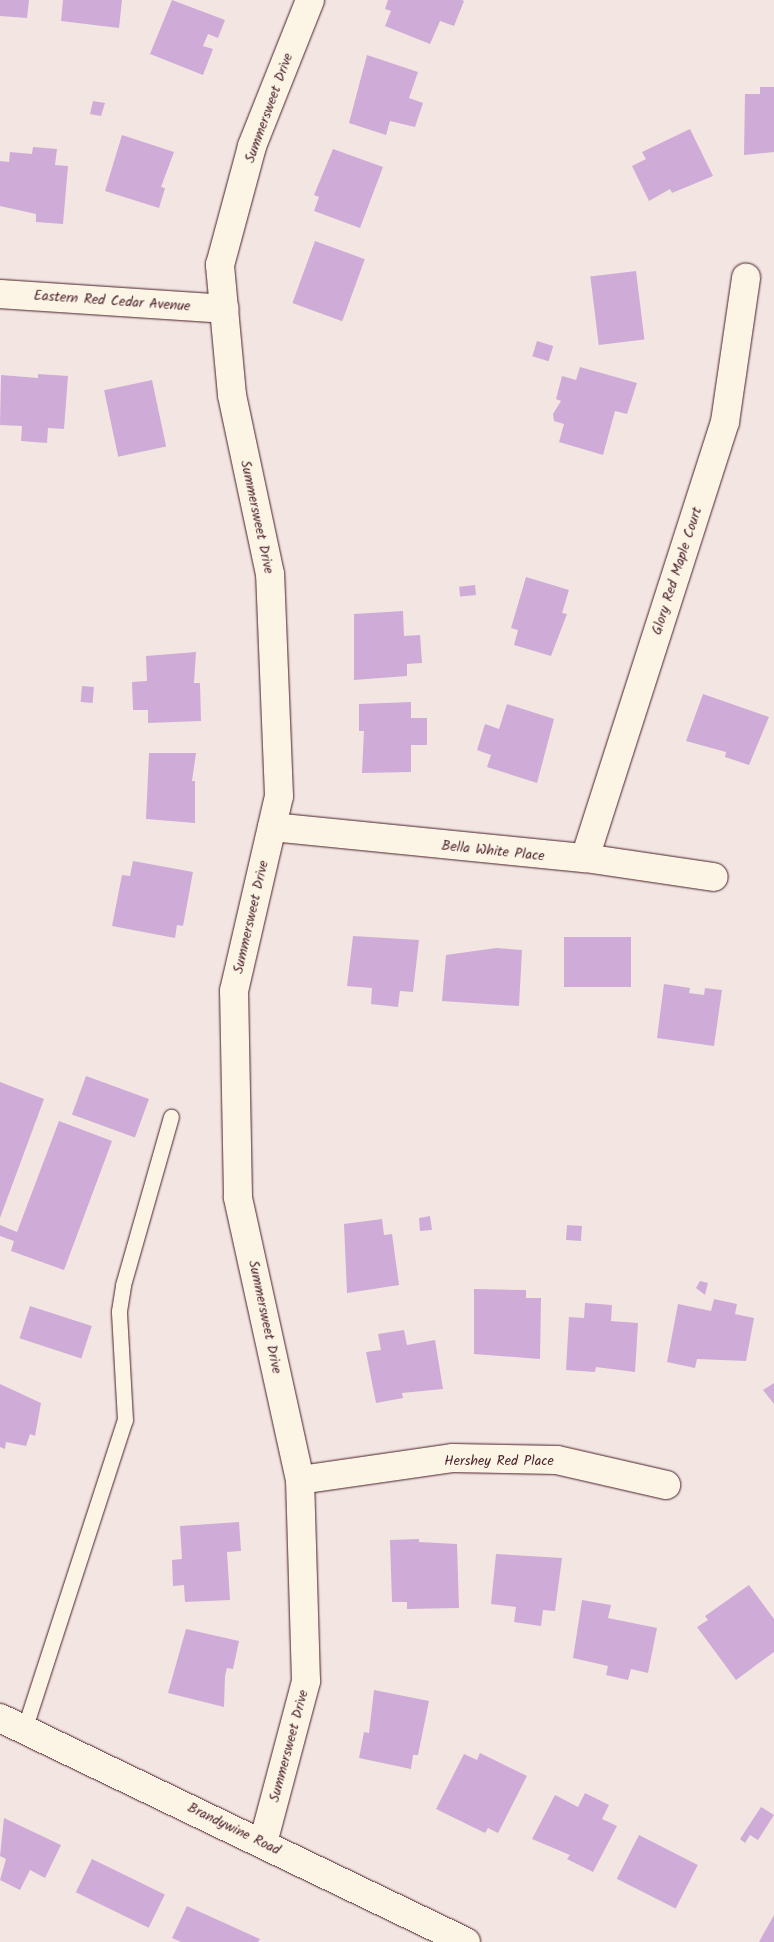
<!DOCTYPE html>
<style>
body{margin:0}
#map{position:relative;width:774px;height:1942px;overflow:hidden;background:#f3e6e2;font-family:Kalam,sans-serif}
div>[style]{position:absolute}
[style*='--x']{left:calc(var(--x)*1px);top:calc(var(--y)*1px);width:calc(var(--w)*1px);rotate:calc(var(--a)*1deg)}
.building>*{inset:0;background:#ceacd7;transform-origin:0 0}
.roads{filter:drop-shadow(0 0 1px #4a1f2b) drop-shadow(0 0 1px #4a1f2b)}
.lane>*{height:15px;margin:-7.5px;padding:0 7.5px;transform-origin:7.5px;border-radius:7.5px;background:#fcf5e5}
.street>*{height:28px;margin:-14px;padding:0 14px;transform-origin:14px;border-radius:14px;background:#fcf5e5}
.secondary>*{height:28px;margin:-14px;padding:0 14px;transform-origin:14px;border-radius:14px;background:#fcf5e5}
span{translate:-50% -50%;white-space:nowrap;text-align:center;line-height:1.15;-webkit-text-stroke:4px #fcf5e5;paint-order:stroke}
.street-label{font-size:14px;color:#4a1f2b}
</style>
<div id="map">
<div class="building">
<i style="clip-path:polygon(0 0,29px 0,27px 18px,0 16px)"></i>
<i style="clip-path:polygon(63px 0,122px 0,119px 28px,61px 21px)"></i>
<i style="clip-path:polygon(172px 0,225px 20px,218px 38px,208px 34px,203px 46px,213px 49px,203px 75px,150px 54px)"></i>
<i style="clip-path:polygon(388px 0,462px 0,464px 1px,454px 26px,440px 21px,430px 44px,385px 26px,391px 11px,385px 9px)"></i>
<i style="clip-path:polygon(367px 55px,418px 72px,409px 98px,423px 103px,415px 127px,390px 121px,386px 135px,349px 123px)"></i>
<i style="clip-path:polygon(760px 87px,774px 87px,774px 152px,744px 155px,745px 94px,760px 94px)"></i>
<i style="clip-path:polygon(93px 101px,105px 103px,101px 116px,90px 114px)"></i>
<i style="clip-path:polygon(690px 129px,713px 176px,672px 193px,670px 189px,649px 201px,632px 166px,646px 159px,642px 152px)"></i>
<i style="clip-path:polygon(122px 135px,174px 152px,161px 187px,165px 188px,159px 208px,105px 191px)"></i>
<i style="clip-path:polygon(33px 147px,57px 149px,55px 165px,68px 166px,63px 224px,36px 222px,36px 214px,0 206px,0 161px,9px 162px,10px 152px,32px 154px)"></i>
<i style="clip-path:polygon(333px 149px,383px 167px,360px 228px,314px 211px,319px 197px,314px 195px)"></i>
<i style="left:315px;top:241px;width:53px;height:66px;rotate:20deg"></i>
<i style="left:636px;top:271px;width:69px;height:46px;rotate:83deg"></i>
<i style="left:537px;top:341px;width:17px;height:16px;rotate:17deg"></i>
<i style="clip-path:polygon(580px 367px,637px 383px,627px 414px,615px 411px,603px 455px,559px 442px,564px 424px,554px 421px,553px 414px,561px 401px,556px 399px,562px 376px,576px 380px)"></i>
<i style="clip-path:polygon(38px 374px,68px 376px,64px 429px,48px 428px,47px 443px,21px 441px,22px 426px,0 425px,1px 375px,38px 378px)"></i>
<i style="left:152px;top:380px;width:68px;height:49px;rotate:78deg"></i>
<i style="clip-path:polygon(526px 577px,569px 590px,562px 613px,567px 614px,551px 656px,514px 645px,518px 630px,511px 628px)"></i>
<i style="left:475px;top:585px;width:10px;height:16px;rotate:84deg"></i>
<i style="clip-path:polygon(403px 611px,404px 636px,420px 635px,422px 663px,407px 664px,407px 676px,354px 680px,354px 614px)"></i>
<i style="clip-path:polygon(196px 652px,194px 683px,200px 683px,201px 721px,148px 723px,148px 710px,133px 710px,132px 682px,147px 681px,146px 656px)"></i>
<i style="left:82px;top:686px;width:12px;height:16px;rotate:5deg"></i>
<i style="clip-path:polygon(703px 694px,769px 717px,749px 765px,725px 757px,726px 752px,686px 741px)"></i>
<i style="clip-path:polygon(411px 702px,411px 718px,427px 718px,427px 745px,411px 745px,411px 772px,362px 773px,364px 731px,359px 731px,359px 704px)"></i>
<i style="clip-path:polygon(507px 704px,554px 719px,537px 783px,487px 767px,491px 755px,477px 750px,485px 724px,499px 729px)"></i>
<i style="clip-path:polygon(149px 753px,196px 753px,192px 781px,195px 781px,195px 823px,146px 819px)"></i>
<i style="clip-path:polygon(133px 861px,193px 872px,183px 926px,177px 925px,175px 938px,112px 926px,122px 875px,130px 876px)"></i>
<i style="clip-path:polygon(353px 936px,419px 940px,413px 992px,400px 991px,398px 1007px,371px 1004px,372px 988px,347px 986px)"></i>
<i style="left:564px;top:937px;width:67px;height:50px"></i>
<i style="clip-path:polygon(496px 948px,522px 950px,519px 1006px,442px 1001px,446px 955px)"></i>
<i style="clip-path:polygon(664px 984px,690px 988px,689px 993px,704px 995px,705px 988px,722px 990px,714px 1046px,657px 1038px)"></i>
<i style="left:86px;top:1076px;width:67px;height:41px;rotate:20deg"></i>
<i style="clip-path:polygon(0 1082px,44px 1099px,0 1218px)"></i>
<i style="clip-path:polygon(59px 1121px,112px 1141px,64px 1270px,11px 1251px,14px 1241px,0 1236px,0 1225px,17px 1232px)"></i>
<i style="clip-path:polygon(430px 1216px,432px 1230px,420px 1231px,419px 1218px)"></i>
<i style="clip-path:polygon(382px 1219px,384px 1235px,392px 1234px,399px 1285px,347px 1293px,344px 1224px)"></i>
<i style="left:567px;top:1225px;width:15px;height:15px;rotate:4deg"></i>
<i style="clip-path:polygon(700px 1281px,708px 1283px,705px 1295px,696px 1288px)"></i>
<i style="clip-path:polygon(474px 1289px,526px 1290px,526px 1298px,541px 1298px,540px 1359px,474px 1354px)"></i>
<i style="clip-path:polygon(714px 1299px,737px 1304px,735px 1314px,754px 1318px,746px 1361px,697px 1359px,695px 1368px,667px 1362px,678px 1304px,711px 1311px)"></i>
<i style="clip-path:polygon(585px 1303px,612px 1305px,611px 1321px,638px 1323px,635px 1372px,596px 1367px,595px 1372px,566px 1370px,569px 1317px,584px 1318px)"></i>
<i style="left:30px;top:1306px;width:65px;height:34px;rotate:18deg"></i>
<i style="clip-path:polygon(404px 1330px,407px 1345px,435px 1340px,443px 1389px,402px 1393px,403px 1398px,376px 1403px,366px 1352px,381px 1350px,378px 1334px)"></i>
<i style="clip-path:polygon(774px 1383px,774px 1404px,763px 1390px)"></i>
<i style="clip-path:polygon(0 1384px,41px 1403px,35px 1436px,30px 1434px,26px 1446px,6px 1442px,5px 1449px,0 1447px)"></i>
<i style="clip-path:polygon(239px 1522px,241px 1551px,227px 1552px,230px 1600px,185px 1602px,184px 1585px,173px 1586px,172px 1560px,182px 1559px,180px 1526px)"></i>
<i style="clip-path:polygon(419px 1539px,419px 1542px,457px 1544px,459px 1608px,407px 1609px,407px 1602px,392px 1602px,390px 1540px)"></i>
<i style="clip-path:polygon(496px 1554px,562px 1558px,555px 1611px,543px 1610px,541px 1626px,514px 1622px,516px 1607px,491px 1604px)"></i>
<i style="clip-path:polygon(749px 1585px,774px 1619px,774px 1652px,736px 1680px,697px 1627px,708px 1620px,705px 1616px)"></i>
<i style="clip-path:polygon(582px 1600px,611px 1605px,608px 1618px,657px 1628px,648px 1673px,631px 1669px,628px 1680px,606px 1675px,608px 1666px,573px 1658px)"></i>
<i style="clip-path:polygon(186px 1629px,239px 1641px,233px 1669px,227px 1668px,225px 1676px,224px 1707px,168px 1693px)"></i>
<i style="clip-path:polygon(374px 1690px,429px 1701px,418px 1755px,413px 1755px,411px 1769px,359px 1758px,364px 1732px,369px 1733px)"></i>
<i style="clip-path:polygon(480px 1753px,527px 1776px,498px 1833px,488px 1828px,485px 1833px,436px 1809px,464px 1754px,477px 1760px)"></i>
<i style="clip-path:polygon(585px 1793px,609px 1805px,602px 1819px,617px 1826px,593px 1872px,567px 1859px,570px 1855px,532px 1839px,555px 1795px,578px 1807px)"></i>
<i style="clip-path:polygon(761px 1807px,774px 1815px,758px 1840px,750px 1835px,745px 1843px,740px 1839px)"></i>
<i style="clip-path:polygon(4px 1818px,61px 1845px,45px 1878px,30px 1870px,20px 1890px,0 1880px,6px 1859px,0 1856px)"></i>
<i style="left:639px;top:1835px;width:66px;height:49px;rotate:27deg"></i>
<i style="left:92px;top:1859px;width:81px;height:37px;rotate:26deg"></i>
<i style="clip-path:polygon(187px 1906px,260px 1939px,258px 1942px,181px 1942px,172px 1938px)"></i>
<i style="clip-path:polygon(774px 1915px,774px 1942px,759px 1942px)"></i>
</div>
<div class="roads">
<div class="lane">
<i style="--x:24;--y:1730;--w:326;--a:-72"></i>
<i style="--x:125;--y:1420;--w:109;--a:-93.2"></i>
<i style="--x:119;--y:1311;--w:26;--a:-81"></i>
<i style="--x:123;--y:1285;--w:175;--a:-74.1"></i>
</div>
<div class="street">
<i style="--x:0;--y:294;--w:225;--a:3.8"></i>
<i style="--x:272;--y:827;--w:315;--a:5.7"></i>
<i style="--x:585;--y:858;--w:130;--a:8.4"></i>
<i style="--x:585;--y:858;--w:458;--a:-72.2"></i>
<i style="--x:725;--y:422;--w:146;--a:-81.7"></i>
<i style="--x:300;--y:1480;--w:155;--a:-8.2"></i>
<i style="--x:453;--y:1458;--w:104;--a:1.1"></i>
<i style="--x:557;--y:1460;--w:112;--a:12.9"></i>
<i style="--x:263;--y:1843;--w:168;--a:-75.1"></i>
<i style="--x:306;--y:1681;--w:201;--a:-91.7"></i>
<i style="--x:300;--y:1480;--w:290;--a:-102.4"></i>
<i style="--x:238;--y:1197;--w:206;--a:-91.1"></i>
<i style="--x:234;--y:991;--w:200;--a:-77"></i>
<i style="--x:279;--y:796;--w:222;--a:-92.3"></i>
<i style="--x:270;--y:574;--w:183;--a:-102"></i>
<i style="--x:232;--y:395;--w:131;--a:-95.3"></i>
<i style="--x:220;--y:265;--w:123;--a:-74.9"></i>
<i style="--x:252;--y:146;--w:157;--a:-68.3"></i>
</div>
<div class="secondary">
<i style="--x:0;--y:1718;--w:517;--a:25.67"></i>
</div>
</div>
<div class="street-label">
<span style="left:269px;top:108px;rotate:-70deg">Summersweet Drive</span>
<span style="left:112px;top:301px;rotate:4deg">Eastern Red Cedar Avenue</span>
<span style="left:257px;top:517px;rotate:78deg">Summersweet Drive</span>
<span style="left:677px;top:571px;rotate:-72deg">Glory Red Maple Court</span>
<span style="left:493px;top:851px;rotate:6deg">Bella White Place</span>
<span style="left:251px;top:917px;rotate:-77deg">Summersweet Drive</span>
<span style="left:265px;top:1317px;rotate:78deg">Summersweet Drive</span>
<span style="left:499px;top:1461px">Hershey Red Place</span>
<span style="left:289px;top:1746px;rotate:-75deg">Summersweet Drive</span>
<span style="left:234px;top:1829px;rotate:26deg">Brandywine Road</span>
</div>
</div>
